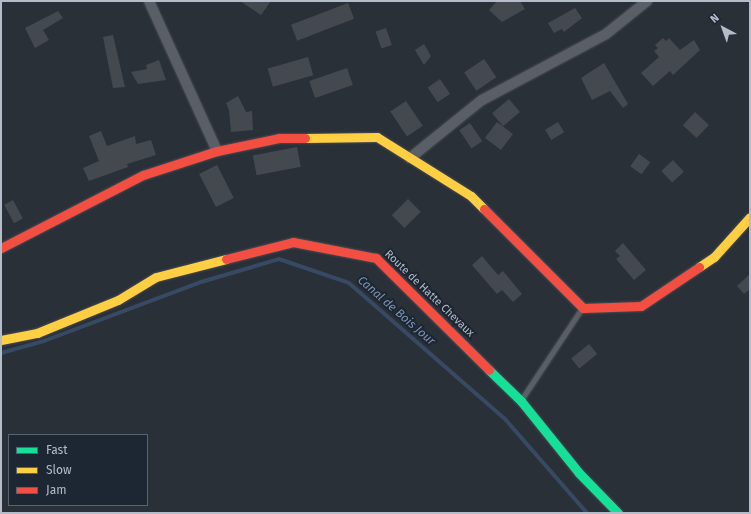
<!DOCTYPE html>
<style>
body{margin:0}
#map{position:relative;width:751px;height:514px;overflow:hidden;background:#2a3038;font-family:"Fira Sans",sans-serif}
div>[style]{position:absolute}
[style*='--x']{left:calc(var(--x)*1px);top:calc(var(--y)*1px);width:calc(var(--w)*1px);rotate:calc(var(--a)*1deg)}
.stream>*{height:4px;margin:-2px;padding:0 2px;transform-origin:2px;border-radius:2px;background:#384963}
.building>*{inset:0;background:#444950;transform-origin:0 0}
.roads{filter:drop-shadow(0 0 1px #484c53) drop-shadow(0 0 1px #484c53)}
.lane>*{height:5px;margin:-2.5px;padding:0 2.5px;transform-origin:2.5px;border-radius:2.5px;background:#5a5e66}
.street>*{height:10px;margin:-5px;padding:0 5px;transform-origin:5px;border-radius:5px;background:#5a5e66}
.fast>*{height:9px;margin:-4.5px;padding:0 4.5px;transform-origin:4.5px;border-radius:4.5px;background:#16e098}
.slow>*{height:9px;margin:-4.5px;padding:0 4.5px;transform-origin:4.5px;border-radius:4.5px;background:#ffcf43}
.jam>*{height:9px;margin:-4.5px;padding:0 4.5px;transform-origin:4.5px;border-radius:4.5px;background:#f24e42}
span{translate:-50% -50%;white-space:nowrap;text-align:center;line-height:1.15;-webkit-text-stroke:4px #1d2633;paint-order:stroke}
.street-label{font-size:11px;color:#b4bcc9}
.water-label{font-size:12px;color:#7c92b1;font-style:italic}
.frame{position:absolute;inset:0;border:2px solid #b4bcc9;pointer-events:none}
.legend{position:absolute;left:8px;top:434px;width:140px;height:72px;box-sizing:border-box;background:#1d2633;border:1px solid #59626f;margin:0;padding:5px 7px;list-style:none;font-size:12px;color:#b4bcc9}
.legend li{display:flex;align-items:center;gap:8px;height:20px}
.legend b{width:20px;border:1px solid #59626f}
.north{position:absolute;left:703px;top:8px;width:40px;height:40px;-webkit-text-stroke:3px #1d2633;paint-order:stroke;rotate:319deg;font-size:11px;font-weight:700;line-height:16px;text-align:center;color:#b4bcc9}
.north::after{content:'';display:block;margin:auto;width:14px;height:18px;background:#b4bcc9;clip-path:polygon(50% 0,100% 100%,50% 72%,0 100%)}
</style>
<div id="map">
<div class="stream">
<i style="--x:1;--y:353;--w:45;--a:-15.6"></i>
<i style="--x:44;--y:341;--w:168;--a:-20.6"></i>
<i style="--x:201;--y:282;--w:81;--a:-16.4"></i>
<i style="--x:279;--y:259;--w:74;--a:18.9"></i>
<i style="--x:349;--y:283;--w:207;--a:41.1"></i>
<i style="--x:505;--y:419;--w:125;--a:48.9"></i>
</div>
<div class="building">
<i style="clip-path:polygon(240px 1px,271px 1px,261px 15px)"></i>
<i style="clip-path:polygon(497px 1px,520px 1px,525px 9px,502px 22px,489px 10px)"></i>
<i style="left:348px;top:3px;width:17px;height:61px;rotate:69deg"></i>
<i style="clip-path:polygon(575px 8px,582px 18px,564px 32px,562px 29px,554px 33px,548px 23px)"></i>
<i style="clip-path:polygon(58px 11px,63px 18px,43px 30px,49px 40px,35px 48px,25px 28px)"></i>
<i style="left:386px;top:28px;width:18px;height:11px;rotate:71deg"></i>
<i style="clip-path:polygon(113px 35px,125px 87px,113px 88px,103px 37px)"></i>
<i style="clip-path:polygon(663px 38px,666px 41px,669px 38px,680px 50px,694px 40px,700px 50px,673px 75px,670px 71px,653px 86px,641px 73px,659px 57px,654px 51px,658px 48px,655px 45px)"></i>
<i style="clip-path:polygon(424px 44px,431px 56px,424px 65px,415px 50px)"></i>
<i style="left:308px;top:57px;width:19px;height:42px;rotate:74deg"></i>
<i style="left:484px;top:59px;width:22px;height:24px;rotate:56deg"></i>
<i style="clip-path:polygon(159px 60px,166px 80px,138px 84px,131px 72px,147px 69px,146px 65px)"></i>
<i style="clip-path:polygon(604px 63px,628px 104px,623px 108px,610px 91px,592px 100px,581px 78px)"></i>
<i style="left:347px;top:68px;width:18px;height:40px;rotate:71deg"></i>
<i style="left:440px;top:79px;width:18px;height:15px;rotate:56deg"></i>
<i style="clip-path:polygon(238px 96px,246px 112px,252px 111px,253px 130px,231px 132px,229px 110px,226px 103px)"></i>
<i style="left:509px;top:99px;width:17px;height:22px;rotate:50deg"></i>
<i style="left:406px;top:101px;width:30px;height:19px;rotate:56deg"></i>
<i style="left:695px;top:112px;width:19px;height:18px;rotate:43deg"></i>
<i style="left:497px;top:122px;width:20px;height:20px;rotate:37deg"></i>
<i style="left:558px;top:122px;width:12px;height:15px;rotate:59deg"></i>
<i style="left:470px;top:123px;width:22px;height:13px;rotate:56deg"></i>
<i style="clip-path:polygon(101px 131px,107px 146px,135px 136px,136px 144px,151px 140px,156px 155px,127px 164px,128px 167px,89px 181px,83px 168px,99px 161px,89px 136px)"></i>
<i style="left:297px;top:147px;width:20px;height:45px;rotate:79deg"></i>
<i style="left:639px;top:154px;width:14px;height:15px;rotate:36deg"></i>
<i style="left:673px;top:160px;width:16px;height:16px;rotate:47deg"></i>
<i style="left:217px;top:165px;width:37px;height:20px;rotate:63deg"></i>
<i style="left:408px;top:199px;width:18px;height:23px;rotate:45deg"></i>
<i style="left:13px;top:200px;width:21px;height:10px;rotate:62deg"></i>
<i style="clip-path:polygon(623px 243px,646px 270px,634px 280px,616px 259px,620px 256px,615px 251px)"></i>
<i style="clip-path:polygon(482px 256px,498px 275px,503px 271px,522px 294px,513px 302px,502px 290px,497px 294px,472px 265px)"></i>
<i style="clip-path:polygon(750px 274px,750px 289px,744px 294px,737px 286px)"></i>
<i style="left:589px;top:344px;width:13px;height:23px;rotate:51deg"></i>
</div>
<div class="roads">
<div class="lane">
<i style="--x:521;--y:400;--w:110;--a:-56.5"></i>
</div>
<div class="street">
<i style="--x:149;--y:1;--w:165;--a:65.6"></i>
<i style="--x:410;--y:158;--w:92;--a:-38.9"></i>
<i style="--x:482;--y:100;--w:140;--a:-28"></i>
<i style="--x:606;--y:34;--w:53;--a:-38.8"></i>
</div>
<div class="fast">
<i style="--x:489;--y:370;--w:45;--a:44.1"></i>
<i style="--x:521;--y:401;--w:92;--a:51.1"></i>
<i style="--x:579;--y:473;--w:56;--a:45.7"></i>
</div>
<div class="slow">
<i style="--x:305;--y:138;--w:72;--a:-0.8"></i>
<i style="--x:377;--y:137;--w:111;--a:32.1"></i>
<i style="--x:471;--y:196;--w:18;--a:45"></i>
<i style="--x:699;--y:267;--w:18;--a:-34"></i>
<i style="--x:714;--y:257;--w:54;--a:-48"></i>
<i style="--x:1;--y:340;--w:37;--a:-11"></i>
<i style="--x:37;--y:333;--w:87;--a:-22.2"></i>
<i style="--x:118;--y:300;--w:44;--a:-31.2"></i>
<i style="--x:156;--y:277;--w:72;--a:-14.4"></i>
</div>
<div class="jam">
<i style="--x:484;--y:209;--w:140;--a:45"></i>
<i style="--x:583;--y:308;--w:58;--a:-2"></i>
<i style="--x:641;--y:306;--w:70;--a:-33.9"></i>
<i style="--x:1;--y:248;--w:160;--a:-27.2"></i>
<i style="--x:143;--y:175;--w:78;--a:-18"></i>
<i style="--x:217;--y:151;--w:63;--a:-11.8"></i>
<i style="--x:279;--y:138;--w:26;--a:0"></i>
<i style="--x:226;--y:259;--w:69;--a:-14.2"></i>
<i style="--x:293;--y:242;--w:85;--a:10.9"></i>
<i style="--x:376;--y:258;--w:159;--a:44.7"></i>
</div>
</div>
<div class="street-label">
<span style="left:429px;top:294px;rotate:44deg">Route de Hatte Chevaux</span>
</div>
<div class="water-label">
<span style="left:396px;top:311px;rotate:41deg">Canal de Bois Jour</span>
</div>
<div class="frame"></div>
<ul class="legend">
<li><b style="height:5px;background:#16e098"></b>Fast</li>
<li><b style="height:5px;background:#ffcf43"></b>Slow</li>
<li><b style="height:5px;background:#f24e42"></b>Jam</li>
</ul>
<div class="north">N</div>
</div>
